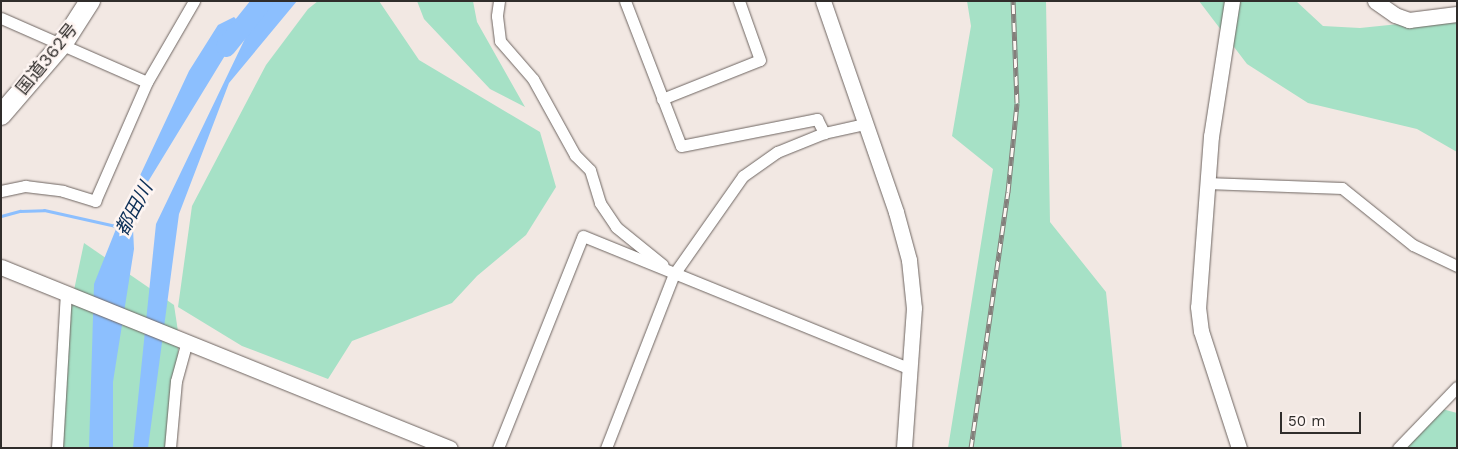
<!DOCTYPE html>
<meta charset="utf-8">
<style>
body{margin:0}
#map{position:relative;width:1458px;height:449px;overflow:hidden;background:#f2e8e3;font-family:"Work Sans","Noto Sans JP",sans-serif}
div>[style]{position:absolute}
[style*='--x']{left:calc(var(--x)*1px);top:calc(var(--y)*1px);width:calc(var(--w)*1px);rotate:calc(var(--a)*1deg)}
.green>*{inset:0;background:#a6e1c6}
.water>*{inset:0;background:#8cbffe}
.stream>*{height:3px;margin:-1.5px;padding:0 1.5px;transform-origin:1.5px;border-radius:1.5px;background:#8cbffe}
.river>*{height:20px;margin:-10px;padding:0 10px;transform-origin:10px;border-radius:10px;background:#8cbffe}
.roads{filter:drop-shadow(0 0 1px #6e6561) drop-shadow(0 0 1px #6e6561)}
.street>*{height:11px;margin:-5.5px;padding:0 5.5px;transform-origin:5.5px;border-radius:5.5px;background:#fff}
.secondary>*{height:15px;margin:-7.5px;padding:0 7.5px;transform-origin:7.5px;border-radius:7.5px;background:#fff}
.highway>*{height:20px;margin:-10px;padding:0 10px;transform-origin:10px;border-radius:10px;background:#fff}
.rail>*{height:5px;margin-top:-2.5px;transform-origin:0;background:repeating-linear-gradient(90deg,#fef5f2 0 9px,#847e7b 0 18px);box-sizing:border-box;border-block:1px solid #847e7b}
span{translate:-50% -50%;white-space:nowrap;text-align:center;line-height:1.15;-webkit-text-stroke:5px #fef5f2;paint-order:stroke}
.street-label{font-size:18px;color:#302d2b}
.water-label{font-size:19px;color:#0b2e56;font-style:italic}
.frame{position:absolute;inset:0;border:2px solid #302d2b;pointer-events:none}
.scale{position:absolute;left:1280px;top:412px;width:81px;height:22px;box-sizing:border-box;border:2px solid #302d2b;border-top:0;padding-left:6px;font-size:15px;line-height:18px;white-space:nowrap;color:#302d2b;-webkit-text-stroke:4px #fef5f2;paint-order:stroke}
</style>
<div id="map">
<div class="green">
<i style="clip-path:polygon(318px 1px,379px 1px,419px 60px,540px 132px,556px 187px,526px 235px,477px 276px,452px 303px,352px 341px,328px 379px,242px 346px,178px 307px,192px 206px,266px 65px,308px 9px)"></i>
<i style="clip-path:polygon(417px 1px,473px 1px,477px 22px,525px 107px,490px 89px,424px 19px)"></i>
<i style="clip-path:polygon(967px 1px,1046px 1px,1050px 222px,1106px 292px,1122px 448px,948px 448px,993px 169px,952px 136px,971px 26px)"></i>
<i style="clip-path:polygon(1199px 1px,1296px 1px,1323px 26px,1360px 28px,1457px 18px,1457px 152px,1417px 129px,1308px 103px,1247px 64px)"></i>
<i style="clip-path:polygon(84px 243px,174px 305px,179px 338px,172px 448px,62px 448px,70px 309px)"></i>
<i style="clip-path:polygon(1431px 406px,1457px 413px,1457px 448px,1397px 448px)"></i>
</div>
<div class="water">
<i style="clip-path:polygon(271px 1px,297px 1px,229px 83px,179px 214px,148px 448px,133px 448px,156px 224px,253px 22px)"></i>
<i style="clip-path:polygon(234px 17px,243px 26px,132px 208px,134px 249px,113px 382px,113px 448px,89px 448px,94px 284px,122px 214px,189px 71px,218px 25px)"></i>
</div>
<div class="stream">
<i style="--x:1;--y:216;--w:20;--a:-15"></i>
<i style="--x:20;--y:211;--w:24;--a:-2"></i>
<i style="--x:44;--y:210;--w:78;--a:12.6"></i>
</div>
<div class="river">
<i style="--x:226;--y:47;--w:59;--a:-51.2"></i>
</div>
<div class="roads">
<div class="street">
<i style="--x:499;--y:1;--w:15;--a:98"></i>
<i style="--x:497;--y:16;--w:25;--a:83"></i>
<i style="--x:500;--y:41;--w:50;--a:49"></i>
<i style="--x:533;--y:79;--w:87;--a:61.1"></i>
<i style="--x:575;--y:155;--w:21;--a:45"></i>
<i style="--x:590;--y:170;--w:34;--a:73"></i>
<i style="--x:600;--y:203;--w:29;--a:56"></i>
<i style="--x:616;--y:227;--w:60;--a:39"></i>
<i style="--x:625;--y:1;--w:155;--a:68.9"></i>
<i style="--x:681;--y:146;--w:139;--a:-11.2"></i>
<i style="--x:817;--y:119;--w:16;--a:63"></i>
<i style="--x:1;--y:18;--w:159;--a:23.7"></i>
<i style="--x:662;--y:99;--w:105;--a:-21.7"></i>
<i style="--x:760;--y:60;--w:63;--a:-109.6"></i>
<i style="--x:1206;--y:183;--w:136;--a:2.1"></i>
<i style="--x:1342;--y:188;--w:91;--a:38.8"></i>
<i style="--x:1413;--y:245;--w:49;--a:25.5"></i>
<i style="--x:1;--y:191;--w:25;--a:-12"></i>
<i style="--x:25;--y:186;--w:38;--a:7"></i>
<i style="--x:63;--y:191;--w:34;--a:17"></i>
<i style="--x:95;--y:201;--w:130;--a:-66.4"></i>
<i style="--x:147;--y:82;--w:94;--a:-59.9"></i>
<i style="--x:57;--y:448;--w:154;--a:-86.7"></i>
<i style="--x:170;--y:448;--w:67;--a:-84.9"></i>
<i style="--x:176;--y:381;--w:41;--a:-74.6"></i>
<i style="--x:498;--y:448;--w:228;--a:-68.2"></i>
<i style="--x:583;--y:236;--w:353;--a:22.1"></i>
<i style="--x:606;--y:448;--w:187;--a:-68.7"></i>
<i style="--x:674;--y:274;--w:120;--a:-54.9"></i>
<i style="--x:743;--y:176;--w:42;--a:-35.2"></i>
<i style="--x:777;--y:152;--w:51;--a:-22"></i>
<i style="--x:824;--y:133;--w:42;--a:-12.4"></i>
<i style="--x:1398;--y:448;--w:85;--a:-46"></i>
</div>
<div class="secondary">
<i style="--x:823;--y:1;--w:223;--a:70.9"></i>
<i style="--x:896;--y:212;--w:50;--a:74.8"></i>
<i style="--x:909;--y:260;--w:48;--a:84.1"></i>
<i style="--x:914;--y:308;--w:140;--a:94.1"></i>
<i style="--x:1232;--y:1;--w:137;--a:98.8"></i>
<i style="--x:1211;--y:136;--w:171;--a:94.3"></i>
<i style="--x:1198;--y:307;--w:24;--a:83"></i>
<i style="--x:1201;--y:331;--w:123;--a:72"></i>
<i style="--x:1375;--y:1;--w:24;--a:35"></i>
<i style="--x:1395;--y:15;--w:15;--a:20"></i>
<i style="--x:1409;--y:20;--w:48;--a:-7.1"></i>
<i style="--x:1;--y:267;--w:484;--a:22"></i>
</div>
<div class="highway">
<i style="--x:1;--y:115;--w:95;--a:-49.3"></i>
<i style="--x:63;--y:43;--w:50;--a:-57.3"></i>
</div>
</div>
<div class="rail">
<i style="--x:971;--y:448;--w:259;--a:-81.8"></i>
<i style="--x:1008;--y:192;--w:89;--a:-84.2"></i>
<i style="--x:1017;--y:103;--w:102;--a:-92.2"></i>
</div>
<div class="street-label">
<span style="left:47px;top:59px;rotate:-51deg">国道362号</span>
</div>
<div class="water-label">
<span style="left:134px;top:209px;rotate:-62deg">都田川</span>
</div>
<div class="frame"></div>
<div class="scale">50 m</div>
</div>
